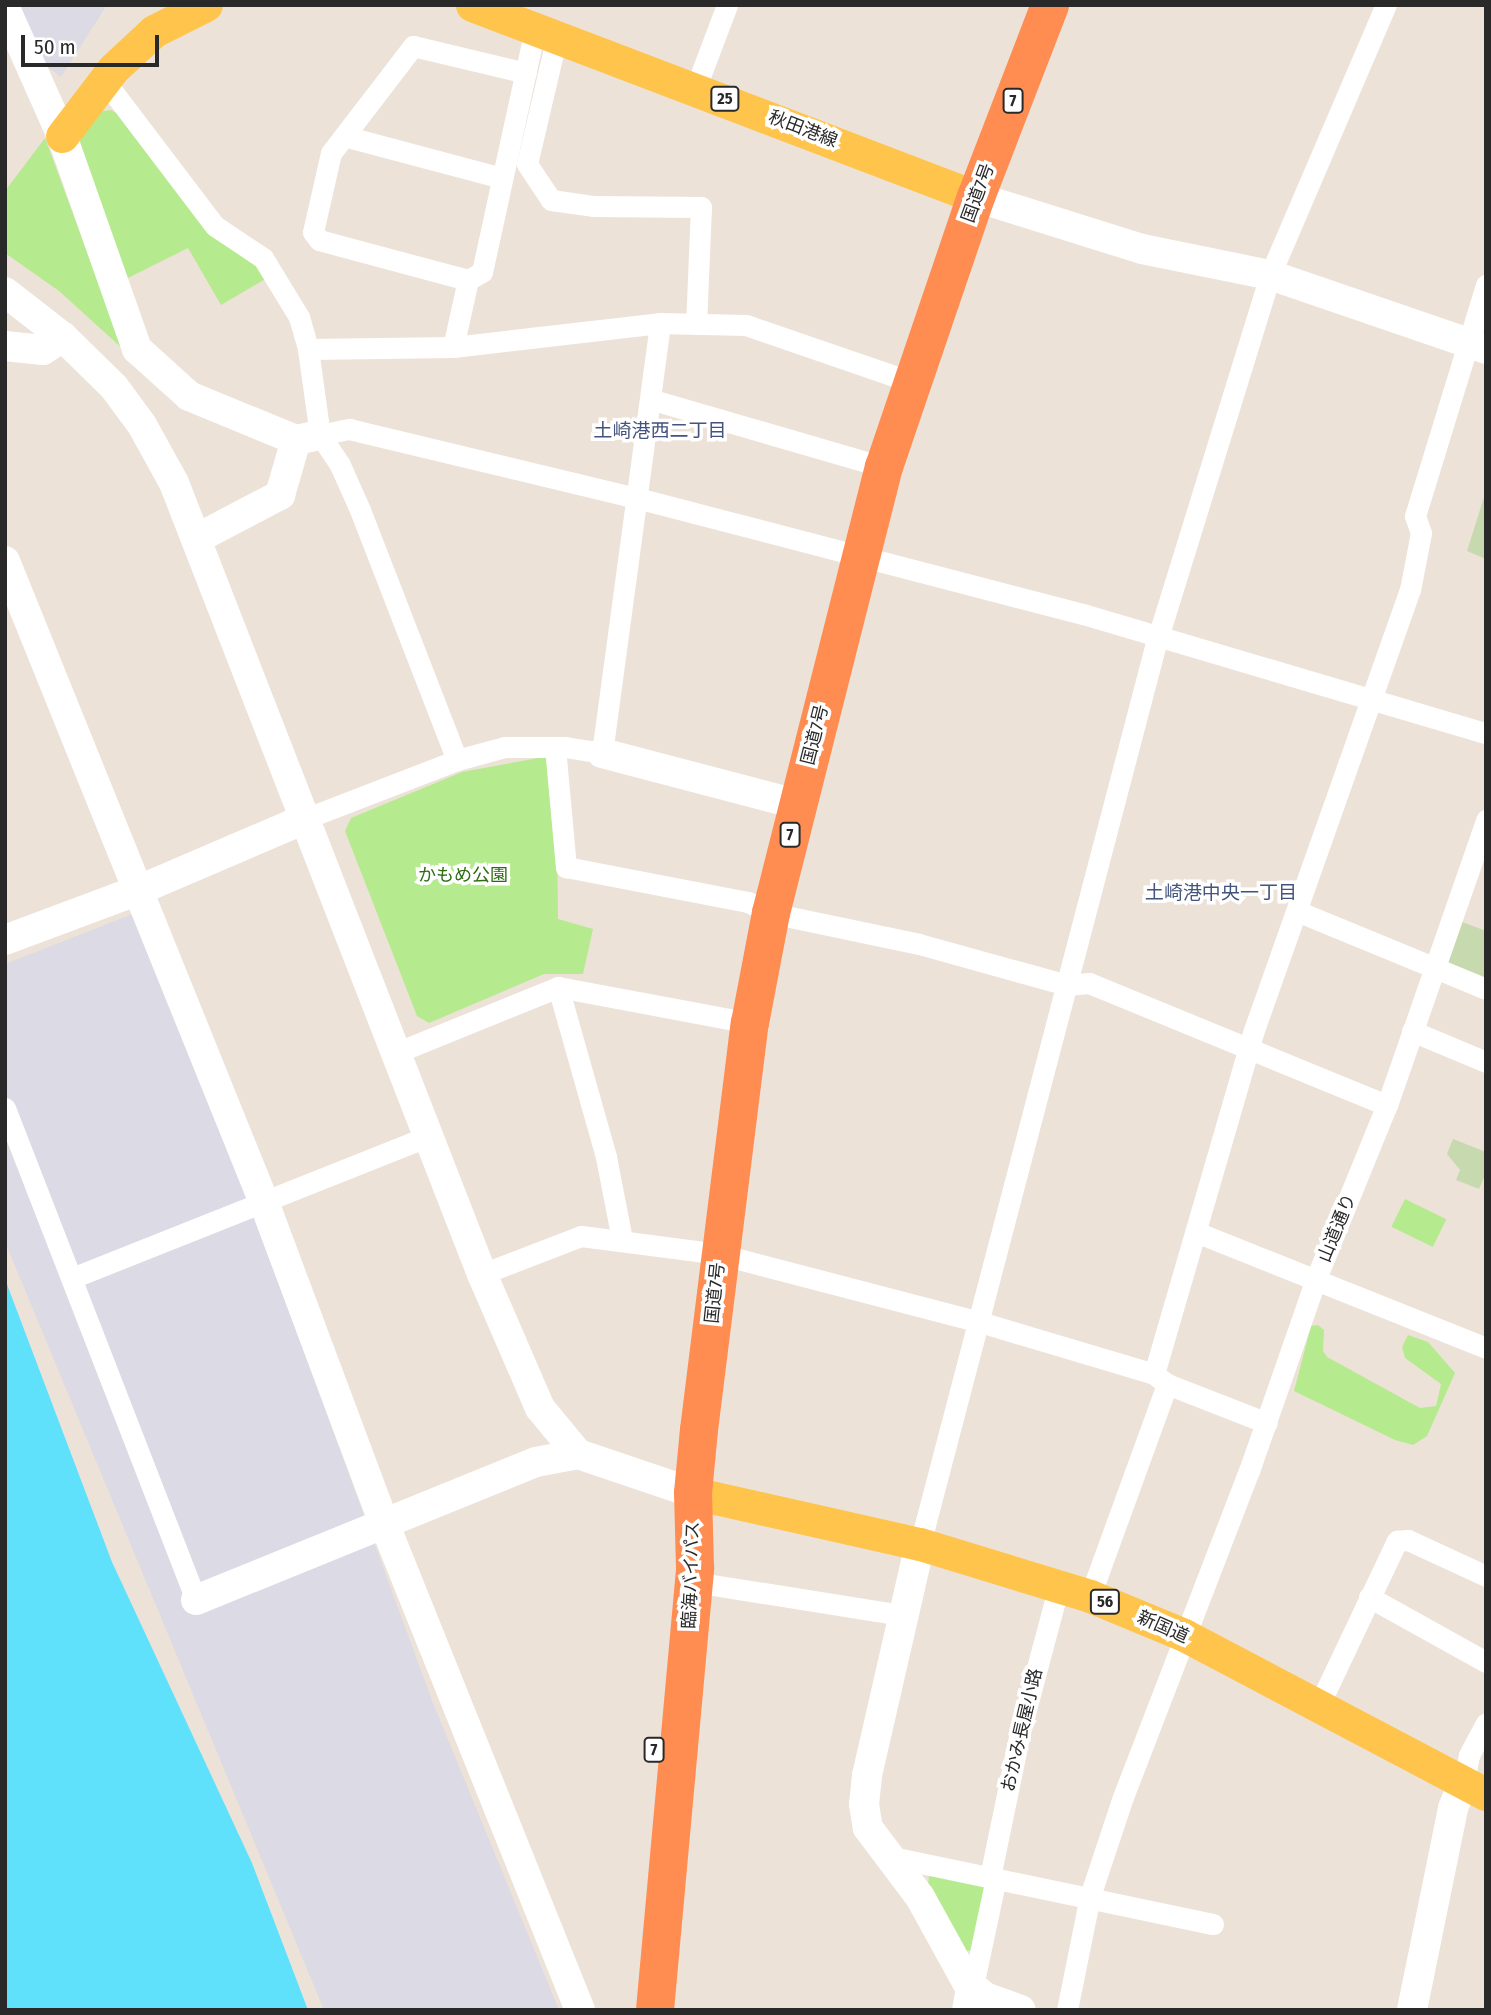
<!DOCTYPE html>
<meta charset="utf-8">
<style>
body{margin:0}
#map{position:relative;width:1491px;height:2015px;overflow:hidden;background:#ede2d8;font-family:"Fira Sans Condensed","Noto Sans JP",sans-serif}
div>[style]{position:absolute}
[style*='--x']{left:calc(var(--x)*1px);top:calc(var(--y)*1px);width:calc(var(--w)*1px);rotate:calc(var(--a)*1deg)}
.industrial>*{inset:0;background:#dcdae4}
.green>*{inset:0;background:#b6ea8e;transform-origin:0 0}
.cemetery>*{inset:0;background:#c7d9ae}
.water>*{inset:0;background:#5fe1fc}
.street>*{height:21px;margin:-10.5px;padding:0 10.5px;transform-origin:10.5px;border-radius:10.5px;background:#fff}
.secondary>*{height:30px;margin:-15px;padding:0 15px;transform-origin:15px;border-radius:15px;background:#fff}
.primary>*{height:33px;margin:-16.5px;padding:0 16.5px;transform-origin:16.5px;border-radius:16.5px;background:#ffc44b}
.highway>*{height:38px;margin:-19px;padding:0 19px;transform-origin:19px;border-radius:19px;background:#ff8c51}
span{translate:-50% -50%;white-space:nowrap;text-align:center;line-height:1.15;-webkit-text-stroke:7px #fff;paint-order:stroke}
.shield-label span{padding:2px 5px;background:#fff;border:2px solid;border-radius:5px;-webkit-text-stroke-width:0}
.shield-label{font-size:16px;color:#292929;font-weight:700}
.street-label{font-size:18px;color:#292929}
.park-label{font-size:18px;color:#2d6d11}
.neighbourhood-label{font-size:19px;color:#44547e}
.frame{position:absolute;inset:0;border:7px solid #292929;pointer-events:none}
.scale{position:absolute;left:21px;top:35px;width:138px;height:32px;box-sizing:border-box;border:4px solid #292929;border-top:0;padding-left:9px;font-size:21px;line-height:24px;white-space:nowrap;color:#292929;-webkit-text-stroke:5px #fff;paint-order:stroke}
</style>
<div id="map">
<div class="industrial">
<i style="clip-path:polygon(15px 5px,107px 5px,61px 77px,40px 61px)"></i>
<i style="clip-path:polygon(135px 913px,257px 1224px,433px 1703px,559px 2010px,324px 2010px,5px 1242px,5px 964px)"></i>
</div>
<div class="green">
<i style="clip-path:polygon(111px 110px,127px 119px,267px 278px,221px 305px,188px 248px,122px 281px,75px 151px,95px 112px)"></i>
<i style="clip-path:polygon(45px 138px,123px 349px,59px 291px,5px 253px,5px 191px)"></i>
<i style="clip-path:polygon(549px 756px,557px 831px,558px 919px,593px 929px,583px 974px,544px 974px,429px 1023px,417px 1016px,345px 831px,351px 818px,462px 772px)"></i>
<i style="left:1405px;top:1199px;width:46px;height:31px;rotate:26deg"></i>
<i style="clip-path:polygon(1318px 1325px,1324px 1330px,1323px 1351px,1327px 1357px,1420px 1408px,1436px 1406px,1441px 1384px,1405px 1358px,1402px 1347px,1408px 1335px,1428px 1342px,1455px 1373px,1427px 1436px,1413px 1445px,1395px 1440px,1294px 1391px,1311px 1326px)"></i>
<i style="clip-path:polygon(939px 1872px,988px 1882px,976px 1950px,966px 1951px,928px 1885px,929px 1876px)"></i>
</div>
<div class="cemetery">
<i style="clip-path:polygon(1486px 491px,1486px 559px,1467px 551px)"></i>
<i style="clip-path:polygon(1457px 920px,1486px 931px,1486px 982px,1442px 964px)"></i>
<i style="clip-path:polygon(1453px 1139px,1486px 1152px,1486px 1173px,1479px 1189px,1456px 1180px,1460px 1170px,1447px 1154px)"></i>
</div>
<div class="water">
<i style="clip-path:polygon(5px 1279px,112px 1562px,252px 1863px,308px 2010px,5px 2010px)"></i>
</div>
<div class="street">
<i style="--x:557;--y:36;--w:131;--a:103.2"></i>
<i style="--x:527;--y:164;--w:43;--a:56.3"></i>
<i style="--x:551;--y:200;--w:42;--a:8.1"></i>
<i style="--x:593;--y:206;--w:108;--a:0.5"></i>
<i style="--x:701;--y:207;--w:117;--a:92.4"></i>
<i style="--x:104;--y:80;--w:183;--a:52.8"></i>
<i style="--x:215;--y:226;--w:58;--a:33.7"></i>
<i style="--x:263;--y:258;--w:69;--a:58.6"></i>
<i style="--x:299;--y:317;--w:33;--a:74"></i>
<i style="--x:308;--y:349;--w:87;--a:82.1"></i>
<i style="--x:320;--y:435;--w:36;--a:56"></i>
<i style="--x:340;--y:465;--w:49;--a:66"></i>
<i style="--x:360;--y:510;--w:268;--a:68.8"></i>
<i style="--x:696;--y:87;--w:88;--a:-69.3"></i>
<i style="--x:344;--y:136;--w:163;--a:14.9"></i>
<i style="--x:468;--y:280;--w:154;--a:-165"></i>
<i style="--x:319;--y:240;--w:10;--a:-127"></i>
<i style="--x:313;--y:232;--w:81;--a:-77.2"></i>
<i style="--x:331;--y:153;--w:135;--a:-52.5"></i>
<i style="--x:413;--y:46;--w:116;--a:13.4"></i>
<i style="--x:453;--y:347;--w:69;--a:-77.4"></i>
<i style="--x:468;--y:280;--w:16;--a:-30"></i>
<i style="--x:482;--y:272;--w:250;--a:-77.7"></i>
<i style="--x:308;--y:349;--w:145;--a:-0.8"></i>
<i style="--x:453;--y:347;--w:208;--a:-6.6"></i>
<i style="--x:660;--y:323;--w:86;--a:1.3"></i>
<i style="--x:746;--y:325;--w:176;--a:19"></i>
<i style="--x:653;--y:400;--w:241;--a:16.2"></i>
<i style="--x:320;--y:435;--w:30;--a:-12"></i>
<i style="--x:349;--y:429;--w:296;--a:13.5"></i>
<i style="--x:637;--y:498;--w:461;--a:14.6"></i>
<i style="--x:1083;--y:614;--w:420;--a:16.5"></i>
<i style="--x:555;--y:747;--w:121;--a:84.8"></i>
<i style="--x:566;--y:867;--w:185;--a:10.9"></i>
<i style="--x:748;--y:902;--w:25;--a:26"></i>
<i style="--x:771;--y:913;--w:151;--a:11.8"></i>
<i style="--x:919;--y:944;--w:154;--a:15.5"></i>
<i style="--x:1067;--y:985;--w:22;--a:-5"></i>
<i style="--x:1089;--y:983;--w:322;--a:22.3"></i>
<i style="--x:307;--y:818;--w:161;--a:-21.1"></i>
<i style="--x:457;--y:760;--w:50;--a:-15.2"></i>
<i style="--x:505;--y:747;--w:60;--a:0"></i>
<i style="--x:565;--y:747;--w:37;--a:9"></i>
<i style="--x:602;--y:753;--w:434;--a:-82.3"></i>
<i style="--x:1297;--y:911;--w:204;--a:22.4"></i>
<i style="--x:558;--y:987;--w:177;--a:74.2"></i>
<i style="--x:606;--y:1157;--w:84;--a:79"></i>
<i style="--x:1412;--y:1031;--w:80;--a:22.7"></i>
<i style="--x:398;--y:1052;--w:173;--a:-22.1"></i>
<i style="--x:558;--y:987;--w:195;--a:10.6"></i>
<i style="--x:5;--y:1108;--w:528;--a:68.78"></i>
<i style="--x:1196;--y:1232;--w:312;--a:21.8"></i>
<i style="--x:482;--y:1274;--w:106;--a:-21"></i>
<i style="--x:581;--y:1236;--w:139;--a:7.4"></i>
<i style="--x:719;--y:1254;--w:270;--a:14.6"></i>
<i style="--x:980;--y:1322;--w:182;--a:16.6"></i>
<i style="--x:1154;--y:1374;--w:16;--a:38"></i>
<i style="--x:1167;--y:1384;--w:107;--a:21.3"></i>
<i style="--x:72;--y:1278;--w:384;--a:-21.7"></i>
<i style="--x:1154;--y:1374;--w:358;--a:-73.8"></i>
<i style="--x:1254;--y:1030;--w:467;--a:-70.5"></i>
<i style="--x:1410;--y:590;--w:58;--a:-79.1"></i>
<i style="--x:1421;--y:533;--w:18;--a:-109"></i>
<i style="--x:1415;--y:516;--w:242;--a:-72.9"></i>
<i style="--x:920;--y:1544;--w:927;--a:-75.32"></i>
<i style="--x:1155;--y:647;--w:389;--a:-72.8"></i>
<i style="--x:1270;--y:275;--w:294;--a:-66.8"></i>
<i style="--x:694;--y:1582;--w:211;--a:9"></i>
<i style="--x:1090;--y:1596;--w:226;--a:-70"></i>
<i style="--x:1369;--y:1597;--w:134;--a:29.1"></i>
<i style="--x:1319;--y:1705;--w:182;--a:-64.6"></i>
<i style="--x:1397;--y:1541;--w:11;--a:-5"></i>
<i style="--x:1408;--y:1540;--w:86;--a:24.8"></i>
<i style="--x:1464;--y:1781;--w:26;--a:-79"></i>
<i style="--x:1469;--y:1755;--w:36;--a:-62"></i>
<i style="--x:887;--y:1856;--w:333;--a:11.8"></i>
<i style="--x:990;--y:1877;--w:148;--a:-78.3"></i>
<i style="--x:1020;--y:1732;--w:152;--a:-75.1"></i>
<i style="--x:973;--y:1986;--w:110;--a:-78"></i>
<i style="--x:962;--y:2010;--w:28;--a:-80"></i>
<i style="--x:1067;--y:2010;--w:116;--a:-78.6"></i>
<i style="--x:1090;--y:1896;--w:104;--a:-71.6"></i>
<i style="--x:1123;--y:1797;--w:350;--a:-68.9"></i>
<i style="--x:1249;--y:1471;--w:201;--a:-70.8"></i>
<i style="--x:1315;--y:1281;--w:190;--a:-67.8"></i>
<i style="--x:1387;--y:1105;--w:302;--a:-70.8"></i>
</div>
<div class="secondary">
<i style="--x:5;--y:8;--w:140;--a:66"></i>
<i style="--x:62;--y:136;--w:226;--a:70.6"></i>
<i style="--x:137;--y:349;--w:70;--a:42.1"></i>
<i style="--x:189;--y:396;--w:116;--a:22.4"></i>
<i style="--x:296;--y:440;--w:25;--a:-12"></i>
<i style="--x:976;--y:197;--w:174;--a:17.4"></i>
<i style="--x:1142;--y:249;--w:131;--a:11.5"></i>
<i style="--x:1270;--y:275;--w:228;--a:18.9"></i>
<i style="--x:5;--y:292;--w:73;--a:37.8"></i>
<i style="--x:63;--y:337;--w:71;--a:44.4"></i>
<i style="--x:114;--y:387;--w:47;--a:53.6"></i>
<i style="--x:142;--y:425;--w:66;--a:61.1"></i>
<i style="--x:174;--y:483;--w:849;--a:68.73"></i>
<i style="--x:482;--y:1274;--w:146;--a:66.6"></i>
<i style="--x:540;--y:1408;--w:60;--a:50.4"></i>
<i style="--x:578;--y:1454;--w:121;--a:18.7"></i>
<i style="--x:5;--y:346;--w:38;--a:6"></i>
<i style="--x:43;--y:350;--w:24;--a:-33"></i>
<i style="--x:198;--y:538;--w:93;--a:-27.7"></i>
<i style="--x:280;--y:495;--w:57;--a:-73.8"></i>
<i style="--x:5;--y:561;--w:695;--a:68.01"></i>
<i style="--x:265;--y:1205;--w:340;--a:69.5"></i>
<i style="--x:384;--y:1523;--w:525;--a:68.08"></i>
<i style="--x:602;--y:753;--w:202;--a:14.7"></i>
<i style="--x:5;--y:940;--w:143;--a:-20.5"></i>
<i style="--x:139;--y:890;--w:183;--a:-23.2"></i>
<i style="--x:920;--y:1544;--w:238;--a:102.9"></i>
<i style="--x:867;--y:1776;--w:28;--a:96"></i>
<i style="--x:864;--y:1804;--w:24;--a:81"></i>
<i style="--x:868;--y:1828;--w:86;--a:53"></i>
<i style="--x:920;--y:1897;--w:97;--a:61.1"></i>
<i style="--x:967;--y:1982;--w:23;--a:40"></i>
<i style="--x:985;--y:1997;--w:38;--a:20"></i>
<i style="--x:196;--y:1600;--w:367;--a:-22.1"></i>
<i style="--x:536;--y:1462;--w:43;--a:-10.8"></i>
<i style="--x:1412;--y:2010;--w:206;--a:-78.5"></i>
<i style="--x:1453;--y:1808;--w:29;--a:-68"></i>
</div>
<div class="primary">
<i style="--x:472;--y:5;--w:539;--a:20.85"></i>
<i style="--x:62;--y:136;--w:84;--a:-52.7"></i>
<i style="--x:113;--y:69;--w:56;--a:-42.8"></i>
<i style="--x:154;--y:31;--w:58;--a:-26.6"></i>
<i style="--x:693;--y:1493;--w:233;--a:12.7"></i>
<i style="--x:920;--y:1544;--w:178;--a:17"></i>
<i style="--x:1090;--y:1596;--w:102;--a:22.5"></i>
<i style="--x:1184;--y:1635;--w:341;--a:27.8"></i>
</div>
<div class="highway">
<i style="--x:655;--y:2010;--w:444;--a:-84.8"></i>
<i style="--x:695;--y:1568;--w:75;--a:-91.5"></i>
<i style="--x:693;--y:1493;--w:63;--a:-84.6"></i>
<i style="--x:699;--y:1430;--w:410;--a:-82.9"></i>
<i style="--x:750;--y:1023;--w:112;--a:-79.2"></i>
<i style="--x:771;--y:913;--w:460;--a:-75.8"></i>
<i style="--x:884;--y:467;--w:285;--a:-71.2"></i>
<i style="--x:976;--y:197;--w:206;--a:-68.9"></i>
</div>
<div class="shield-label">
<span style="left:725px;top:99px">25</span>
<span style="left:1013px;top:101px">7</span>
<span style="left:790px;top:835px">7</span>
<span style="left:1105px;top:1602px">56</span>
<span style="left:654px;top:1750px">7</span>
</div>
<div class="street-label">
<span style="left:803px;top:129px;rotate:21deg">秋田港線</span>
<span style="left:978px;top:193px;rotate:-70deg">国道7号</span>
<span style="left:815px;top:735px;rotate:-76deg">国道7号</span>
<span style="left:1337px;top:1228px;rotate:-68deg">山道通り</span>
<span style="left:715px;top:1293px;rotate:-84deg">国道7号</span>
<span style="left:691px;top:1575px;rotate:-88deg">臨海バイパス</span>
<span style="left:1163px;top:1627px;rotate:24deg">新国道</span>
<span style="left:1022px;top:1730px;rotate:-77deg">おかみ長屋小路</span>
</div>
<div class="park-label">
<span style="left:463px;top:875px">かもめ公園</span>
</div>
<div class="neighbourhood-label">
<span style="left:660px;top:431px">土崎港西二丁目</span>
<span style="left:1221px;top:893px">土崎港中央一丁目</span>
</div>
<div class="frame"></div>
<div class="scale">50 m</div>
</div>
